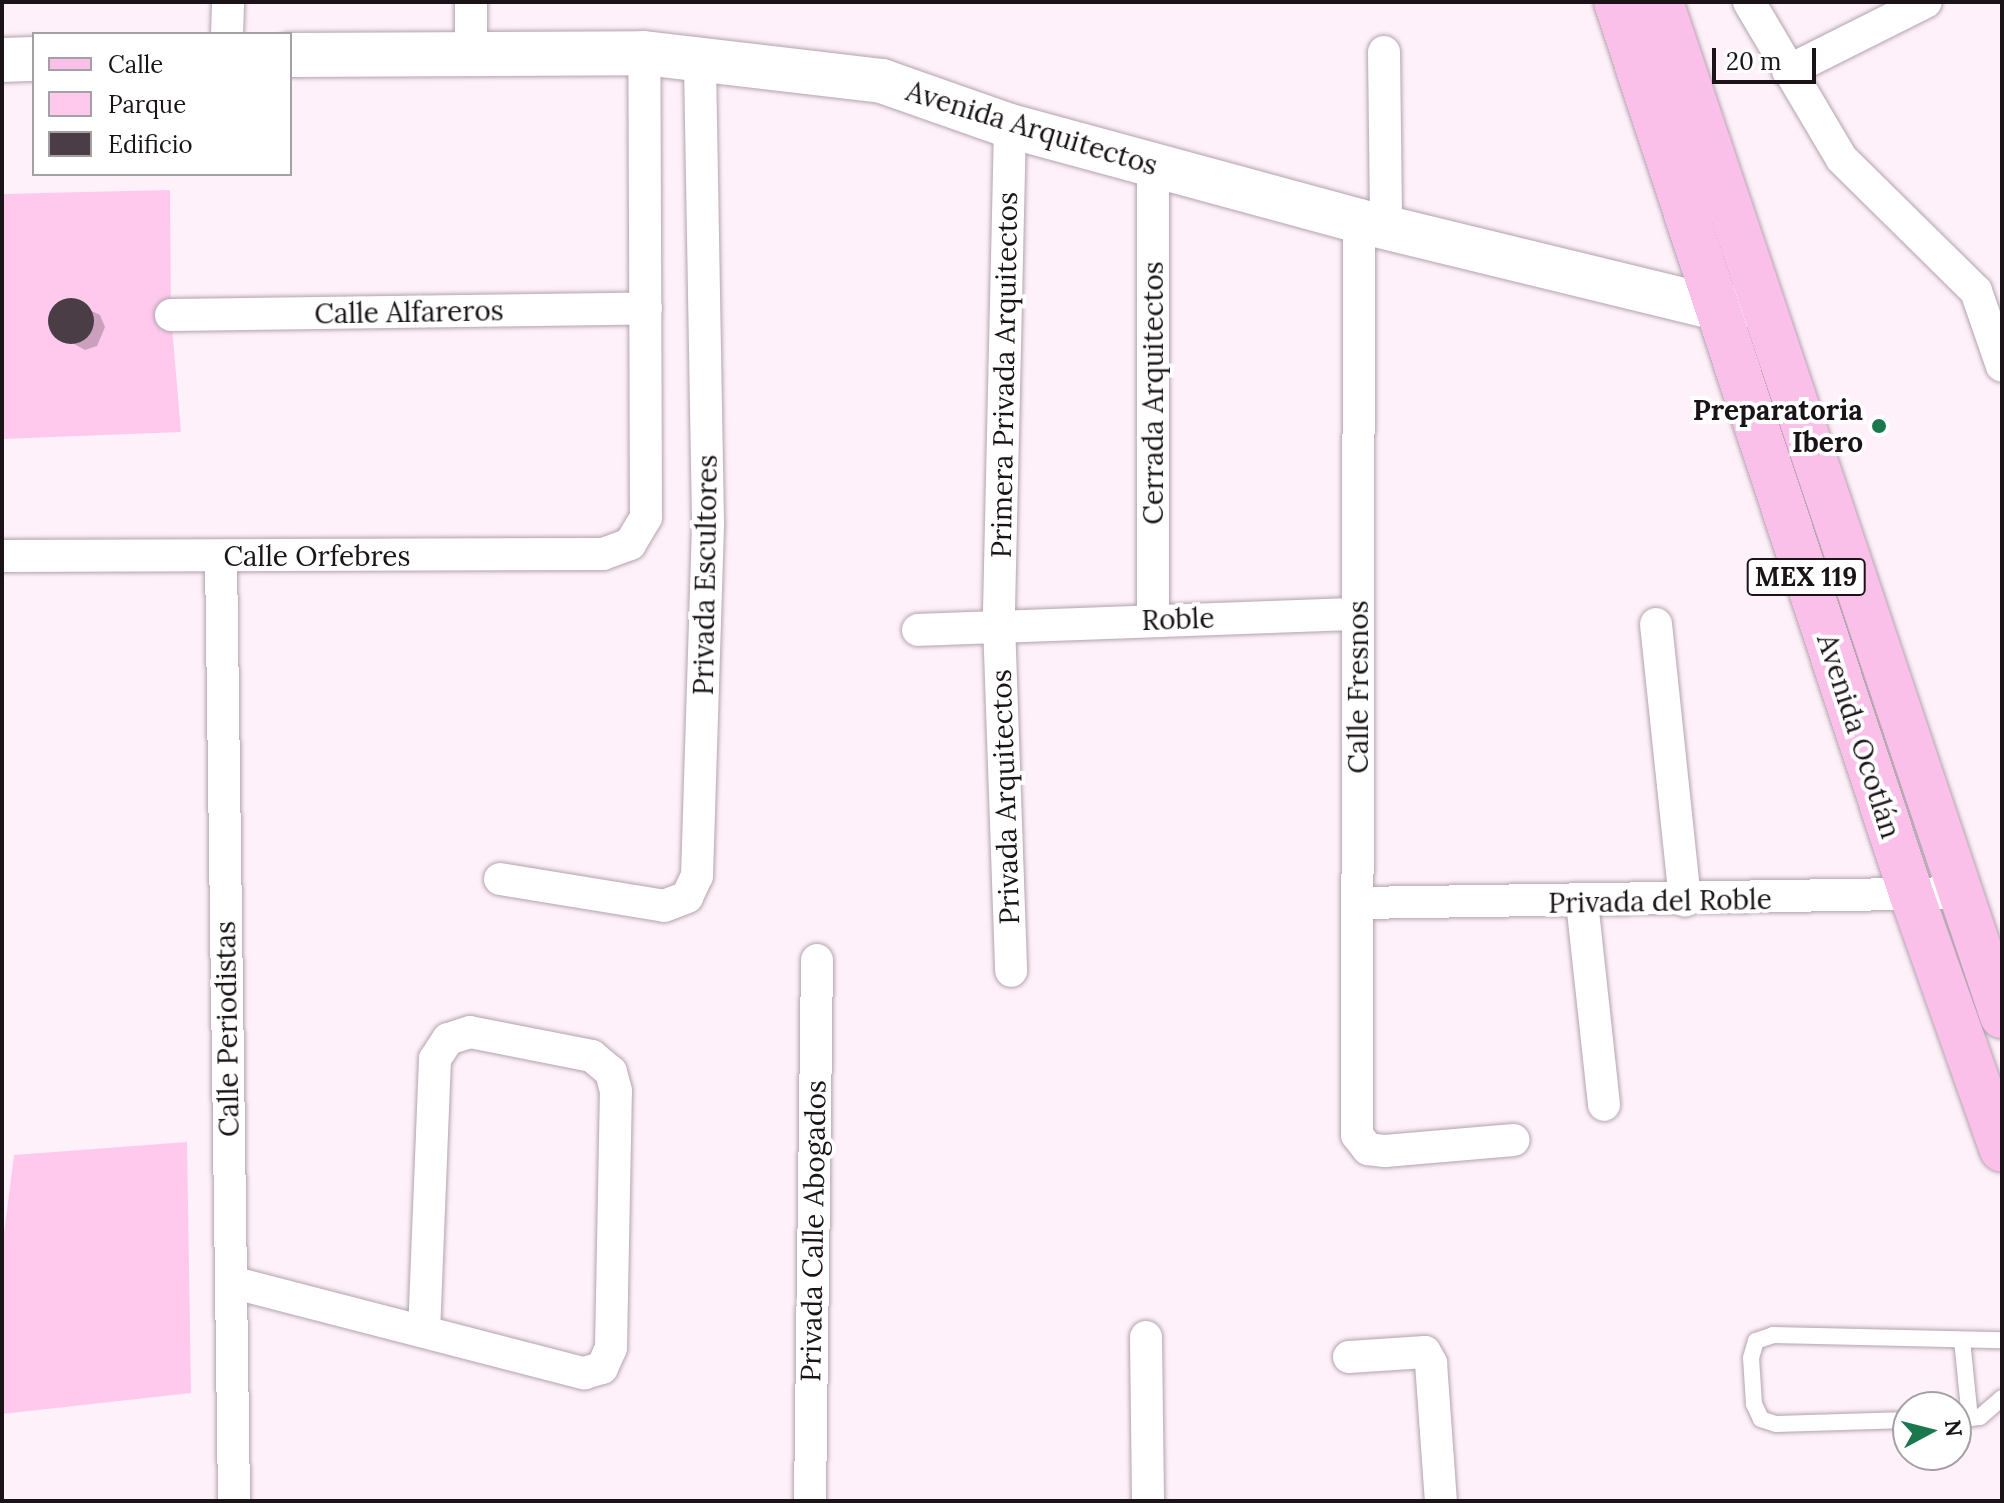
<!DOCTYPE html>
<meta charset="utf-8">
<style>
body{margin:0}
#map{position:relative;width:2004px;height:1503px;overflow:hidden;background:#fff1fa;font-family:Lora,serif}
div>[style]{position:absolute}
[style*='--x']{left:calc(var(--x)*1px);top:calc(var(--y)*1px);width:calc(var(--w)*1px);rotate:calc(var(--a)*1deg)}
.green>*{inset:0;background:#fec9ed}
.shadow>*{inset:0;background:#0003}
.building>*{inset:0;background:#4a3d46}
.round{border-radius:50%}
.roads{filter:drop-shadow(0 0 2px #b2a3ad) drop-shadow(0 0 2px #b2a3ad)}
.lane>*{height:16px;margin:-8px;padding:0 8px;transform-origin:8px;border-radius:8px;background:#fff}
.street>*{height:32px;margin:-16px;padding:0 16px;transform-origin:16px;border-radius:16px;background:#fff}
.secondary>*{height:44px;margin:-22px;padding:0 22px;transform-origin:22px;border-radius:22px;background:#fff}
.primary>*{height:44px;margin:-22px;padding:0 22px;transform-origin:22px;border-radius:22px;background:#fac0e9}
.dots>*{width:22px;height:22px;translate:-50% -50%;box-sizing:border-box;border:4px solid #fff;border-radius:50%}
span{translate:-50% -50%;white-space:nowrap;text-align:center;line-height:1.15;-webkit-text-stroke:8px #fff;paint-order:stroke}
.shield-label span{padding:2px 6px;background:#fff;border:2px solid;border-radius:6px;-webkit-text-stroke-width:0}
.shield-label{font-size:26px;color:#1a1418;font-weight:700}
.street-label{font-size:28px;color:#1a1418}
.poi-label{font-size:28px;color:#1a1418;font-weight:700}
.right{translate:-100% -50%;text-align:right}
.frame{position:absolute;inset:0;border:4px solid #1a1418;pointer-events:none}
.legend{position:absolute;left:32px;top:32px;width:260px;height:144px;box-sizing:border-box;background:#fff;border:2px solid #a3a1a3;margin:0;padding:10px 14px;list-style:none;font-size:24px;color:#1a1418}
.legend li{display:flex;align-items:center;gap:16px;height:40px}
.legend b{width:40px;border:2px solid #a3a1a3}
.north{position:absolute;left:1892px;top:1391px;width:80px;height:80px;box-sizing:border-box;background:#fff;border:2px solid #a3a1a3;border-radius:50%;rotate:83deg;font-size:22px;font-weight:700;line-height:32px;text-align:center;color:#1a1418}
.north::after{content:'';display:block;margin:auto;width:28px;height:36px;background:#1b784e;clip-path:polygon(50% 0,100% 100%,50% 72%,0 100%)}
.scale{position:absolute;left:1712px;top:48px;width:104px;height:36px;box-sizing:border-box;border:4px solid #1a1418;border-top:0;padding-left:10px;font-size:24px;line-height:28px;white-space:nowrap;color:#1a1418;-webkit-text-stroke:6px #fff;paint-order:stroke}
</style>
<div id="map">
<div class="green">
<i style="clip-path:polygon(170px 190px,171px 315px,181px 432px,2px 439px,2px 194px)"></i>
<i style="clip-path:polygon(187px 1142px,191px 1393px,2px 1414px,2px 1249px,14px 1155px)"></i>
</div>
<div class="shadow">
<i style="clip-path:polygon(68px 300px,100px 315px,105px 327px,97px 346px,85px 350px,54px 333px,51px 320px,56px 307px)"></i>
</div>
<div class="building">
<i class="round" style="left:48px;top:298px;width:46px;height:46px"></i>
</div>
<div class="roads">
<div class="lane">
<i style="--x:1962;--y:1340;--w:79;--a:84.2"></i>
<i style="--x:1956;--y:1419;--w:24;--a:-5"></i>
<i style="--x:1980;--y:1417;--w:29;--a:-41"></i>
<i style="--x:1908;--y:1420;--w:132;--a:178.3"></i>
<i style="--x:1776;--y:1424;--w:16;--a:-162"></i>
<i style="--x:1761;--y:1419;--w:17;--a:-115"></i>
<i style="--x:1754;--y:1404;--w:46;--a:-93.7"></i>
<i style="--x:1751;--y:1358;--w:18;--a:-74"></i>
<i style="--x:1756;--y:1341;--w:18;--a:-19"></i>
<i style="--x:1773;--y:1335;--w:229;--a:1.3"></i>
</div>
<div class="street">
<i style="--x:471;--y:2;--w:51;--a:90"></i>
<i style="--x:1749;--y:2;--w:182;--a:59.4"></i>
<i style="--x:1842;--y:159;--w:188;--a:44.6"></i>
<i style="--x:1976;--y:291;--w:79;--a:70.9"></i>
<i style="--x:227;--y:34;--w:32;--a:-88"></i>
<i style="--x:1384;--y:52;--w:175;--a:89.3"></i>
<i style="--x:1788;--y:71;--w:154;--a:-26.6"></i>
<i style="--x:1010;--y:126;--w:497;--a:91.3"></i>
<i style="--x:999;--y:623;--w:348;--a:88"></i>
<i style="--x:1153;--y:165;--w:455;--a:90"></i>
<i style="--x:1359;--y:221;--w:914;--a:90.13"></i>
<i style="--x:1357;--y:1135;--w:18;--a:52"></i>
<i style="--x:1368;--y:1149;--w:17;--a:7"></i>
<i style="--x:1385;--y:1151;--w:129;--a:-4.9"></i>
<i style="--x:171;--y:315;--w:475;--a:-0.8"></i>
<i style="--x:2;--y:556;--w:601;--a:-0.19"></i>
<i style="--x:603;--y:554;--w:29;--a:-20"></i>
<i style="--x:630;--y:544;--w:31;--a:-59"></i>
<i style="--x:646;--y:517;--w:464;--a:-90.2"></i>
<i style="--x:221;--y:557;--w:944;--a:89.21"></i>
<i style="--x:1656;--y:624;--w:278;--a:84"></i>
<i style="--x:918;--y:630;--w:439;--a:-2.1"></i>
<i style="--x:500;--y:879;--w:166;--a:9.3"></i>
<i style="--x:664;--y:906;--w:25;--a:-21"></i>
<i style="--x:687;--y:897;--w:23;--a:-65"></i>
<i style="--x:697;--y:876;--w:354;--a:-88.2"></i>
<i style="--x:708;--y:522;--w:461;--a:-91"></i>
<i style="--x:1582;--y:902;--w:204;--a:83.8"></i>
<i style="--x:1359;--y:903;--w:603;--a:-0.95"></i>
<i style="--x:231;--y:1282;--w:365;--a:14.5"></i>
<i style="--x:584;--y:1373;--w:19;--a:-16"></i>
<i style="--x:602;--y:1368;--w:22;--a:-66"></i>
<i style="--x:611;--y:1348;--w:257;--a:-88.9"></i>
<i style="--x:616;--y:1091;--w:20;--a:-105"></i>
<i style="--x:611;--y:1072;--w:25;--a:-140"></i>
<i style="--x:592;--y:1056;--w:124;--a:-168.9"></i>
<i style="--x:470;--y:1032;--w:23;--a:162"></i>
<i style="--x:448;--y:1039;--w:24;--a:123"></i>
<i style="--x:435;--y:1059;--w:271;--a:92.3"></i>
<i style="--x:1146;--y:1337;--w:164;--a:89.3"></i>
<i style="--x:1349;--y:1357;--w:76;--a:-3.8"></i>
<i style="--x:1425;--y:1352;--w:13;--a:61"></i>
<i style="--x:1431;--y:1363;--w:138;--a:85.9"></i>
<i style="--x:810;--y:1501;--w:541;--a:-89.26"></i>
</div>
<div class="secondary">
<i style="--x:290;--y:55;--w:354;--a:-0.3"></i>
<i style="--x:644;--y:53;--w:240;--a:6.7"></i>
<i style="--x:882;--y:81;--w:136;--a:19.4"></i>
<i style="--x:1010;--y:126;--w:362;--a:15.2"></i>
<i style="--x:1359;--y:221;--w:367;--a:13.7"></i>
<i style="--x:1716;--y:308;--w:43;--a:-6.6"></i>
<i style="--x:2;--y:60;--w:32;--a:-2"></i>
</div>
<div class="primary">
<i style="--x:1616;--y:2;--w:942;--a:71.68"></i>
<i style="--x:1912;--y:896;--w:269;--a:70.5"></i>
<i style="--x:1661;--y:2;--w:1070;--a:71.41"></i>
</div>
</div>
<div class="dots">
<i style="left:1879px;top:426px;background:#1b784e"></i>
</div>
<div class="shield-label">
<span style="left:1806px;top:577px">MEX 119</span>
</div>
<div class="street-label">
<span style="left:1032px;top:128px;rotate:17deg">Avenida Arquitectos</span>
<span style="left:409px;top:312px;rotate:-1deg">Calle Alfareros</span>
<span style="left:1004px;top:375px;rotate:-89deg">Primera Privada Arquitectos</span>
<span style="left:1153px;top:393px;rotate:-90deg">Cerrada Arquitectos</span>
<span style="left:317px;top:556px">Calle Orfebres</span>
<span style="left:705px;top:575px;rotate:-89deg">Privada Escultores</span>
<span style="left:1178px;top:619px;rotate:-2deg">Roble</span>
<span style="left:1358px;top:687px;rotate:-90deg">Calle Fresnos</span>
<span style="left:1859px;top:736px;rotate:72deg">Avenida Ocotlán</span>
<span style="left:1005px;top:797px;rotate:-92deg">Privada Arquitectos</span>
<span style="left:1660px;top:901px;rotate:-1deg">Privada del Roble</span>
<span style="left:227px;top:1029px;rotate:-91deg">Calle Periodistas</span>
<span style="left:813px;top:1231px;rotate:-89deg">Privada Calle Abogados</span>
</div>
<div class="poi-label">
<span class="right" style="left:1863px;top:426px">Preparatoria<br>Ibero</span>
</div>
<div class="frame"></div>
<ul class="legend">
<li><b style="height:10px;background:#fac0e9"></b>Calle</li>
<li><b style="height:22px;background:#fec9ed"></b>Parque</li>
<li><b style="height:22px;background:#4a3d46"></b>Edificio</li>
</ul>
<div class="north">N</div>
<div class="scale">20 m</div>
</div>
